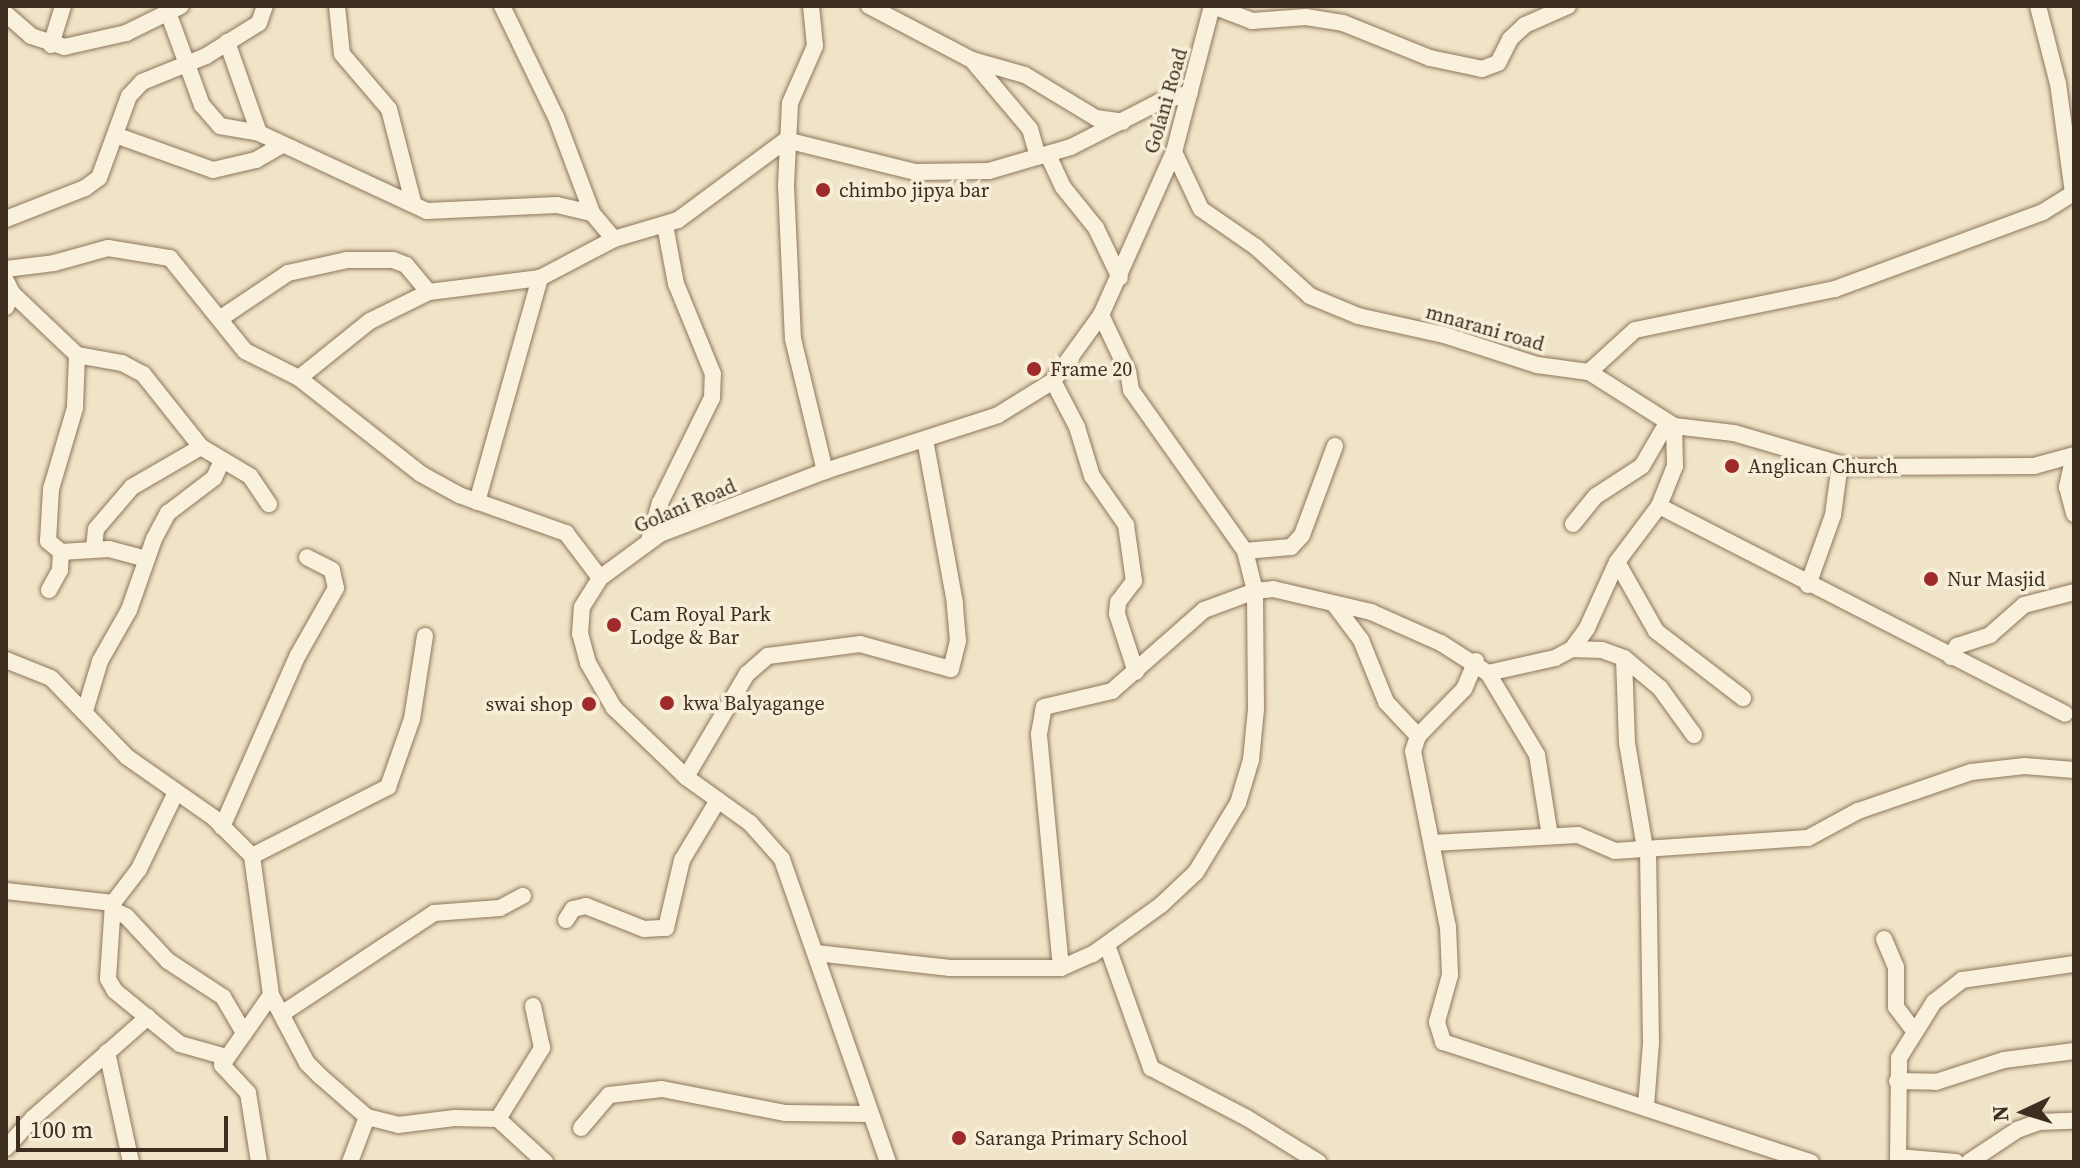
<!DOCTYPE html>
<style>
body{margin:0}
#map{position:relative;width:2080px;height:1168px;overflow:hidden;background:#f0e4c8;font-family:"Source Serif 4",serif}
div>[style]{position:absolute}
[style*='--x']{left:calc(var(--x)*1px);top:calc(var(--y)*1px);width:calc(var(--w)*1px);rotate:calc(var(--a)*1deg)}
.roads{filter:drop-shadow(0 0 2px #8d765c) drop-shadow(0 0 2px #8d765c)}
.minor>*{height:16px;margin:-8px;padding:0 8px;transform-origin:8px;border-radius:8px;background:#faf1dc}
.dots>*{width:22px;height:22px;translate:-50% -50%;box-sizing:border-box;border:4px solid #f7eed8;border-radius:50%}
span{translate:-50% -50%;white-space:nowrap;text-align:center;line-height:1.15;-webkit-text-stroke:7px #f7eed8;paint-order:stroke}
.street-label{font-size:20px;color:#3d2e20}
.poi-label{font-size:20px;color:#3d2e20}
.left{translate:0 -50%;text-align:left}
.right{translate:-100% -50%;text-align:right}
.frame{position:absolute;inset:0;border:8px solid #3d2e20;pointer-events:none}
.north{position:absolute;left:1984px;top:1072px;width:80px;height:80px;-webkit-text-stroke:6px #f7eed8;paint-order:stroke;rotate:266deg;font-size:22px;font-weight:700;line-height:32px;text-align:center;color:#3d2e20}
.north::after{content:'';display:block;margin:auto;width:28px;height:36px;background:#3d2e20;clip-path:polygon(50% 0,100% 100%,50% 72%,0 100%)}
.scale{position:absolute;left:16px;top:1116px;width:212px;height:36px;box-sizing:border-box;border:4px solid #3d2e20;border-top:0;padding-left:10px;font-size:24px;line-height:28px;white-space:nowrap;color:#3d2e20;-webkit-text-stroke:6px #f7eed8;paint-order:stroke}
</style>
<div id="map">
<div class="roads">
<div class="minor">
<i style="--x:337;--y:6;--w:48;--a:84.1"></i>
<i style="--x:342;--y:54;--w:72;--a:49.5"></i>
<i style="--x:389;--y:109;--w:96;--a:75.5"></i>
<i style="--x:502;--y:6;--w:123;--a:64.1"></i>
<i style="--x:556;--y:117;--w:103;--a:69.4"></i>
<i style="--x:811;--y:6;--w:40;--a:84.3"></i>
<i style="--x:815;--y:46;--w:62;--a:113.7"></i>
<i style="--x:790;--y:103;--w:83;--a:92.8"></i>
<i style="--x:786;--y:186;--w:153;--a:87.4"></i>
<i style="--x:793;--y:339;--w:136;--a:76.4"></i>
<i style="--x:869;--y:6;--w:116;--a:27.7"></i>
<i style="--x:972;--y:60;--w:90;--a:50"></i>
<i style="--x:1030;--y:129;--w:29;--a:74"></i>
<i style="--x:1213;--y:6;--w:42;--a:21"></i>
<i style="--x:1252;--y:21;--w:54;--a:-4.2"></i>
<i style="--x:1306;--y:17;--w:37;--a:9"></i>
<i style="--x:1343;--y:23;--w:94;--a:21.9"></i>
<i style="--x:1430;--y:58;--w:53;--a:11.9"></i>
<i style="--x:1482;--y:69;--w:17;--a:-21"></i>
<i style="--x:1498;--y:63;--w:27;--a:-63"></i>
<i style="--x:1510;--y:39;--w:21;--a:-43"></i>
<i style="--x:1525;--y:25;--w:47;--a:-23.8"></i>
<i style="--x:6;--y:14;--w:33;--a:41"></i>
<i style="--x:31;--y:36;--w:35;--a:18"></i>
<i style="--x:64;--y:47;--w:64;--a:-12.7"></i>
<i style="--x:126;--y:33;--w:61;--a:-26.1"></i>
<i style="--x:169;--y:15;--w:96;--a:69.9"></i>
<i style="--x:202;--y:105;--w:28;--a:49"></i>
<i style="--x:220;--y:126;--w:40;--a:10"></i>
<i style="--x:259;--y:133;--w:185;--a:24.9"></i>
<i style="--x:427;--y:211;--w:130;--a:-2.6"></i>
<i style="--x:557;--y:205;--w:36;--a:13"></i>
<i style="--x:592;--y:213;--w:34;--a:50"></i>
<i style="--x:227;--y:42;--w:96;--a:70.6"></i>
<i style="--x:51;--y:45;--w:41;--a:-72.9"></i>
<i style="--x:972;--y:60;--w:55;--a:15.8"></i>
<i style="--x:1025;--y:75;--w:83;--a:31.2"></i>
<i style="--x:1096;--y:118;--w:27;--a:8"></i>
<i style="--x:118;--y:136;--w:101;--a:19.7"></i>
<i style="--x:213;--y:170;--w:44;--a:-13.1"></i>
<i style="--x:256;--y:160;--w:28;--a:-30"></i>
<i style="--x:1174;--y:152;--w:63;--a:64.7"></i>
<i style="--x:1201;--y:209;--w:67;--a:34.6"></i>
<i style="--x:1256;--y:247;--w:73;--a:42.2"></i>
<i style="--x:1310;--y:296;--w:52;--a:22.6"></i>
<i style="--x:1358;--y:316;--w:88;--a:12.5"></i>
<i style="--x:1444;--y:335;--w:98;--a:17.9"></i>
<i style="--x:1537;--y:365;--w:52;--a:7.7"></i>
<i style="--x:1589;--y:372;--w:101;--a:32.4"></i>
<i style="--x:1674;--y:426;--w:60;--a:6.7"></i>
<i style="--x:1734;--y:433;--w:121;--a:16.3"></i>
<i style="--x:1850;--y:467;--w:184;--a:-0.3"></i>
<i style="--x:2034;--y:466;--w:41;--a:-15.4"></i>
<i style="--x:1048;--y:155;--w:35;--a:65"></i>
<i style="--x:1063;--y:187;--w:53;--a:51.2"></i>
<i style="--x:1096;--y:228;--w:55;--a:64.4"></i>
<i style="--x:6;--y:219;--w:85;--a:-21.4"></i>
<i style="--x:85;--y:188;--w:17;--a:-36"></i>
<i style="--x:99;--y:178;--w:87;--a:-69.9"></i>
<i style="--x:129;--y:96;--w:19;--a:-47"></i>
<i style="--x:142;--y:82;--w:69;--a:-22.1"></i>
<i style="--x:206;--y:56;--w:62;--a:-31.9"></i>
<i style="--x:259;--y:23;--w:18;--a:-71"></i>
<i style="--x:6;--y:269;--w:48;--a:-7.1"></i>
<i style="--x:54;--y:263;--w:56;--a:-15.5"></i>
<i style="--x:108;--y:248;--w:63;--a:9.2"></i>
<i style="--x:170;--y:258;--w:119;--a:51.1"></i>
<i style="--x:245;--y:351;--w:60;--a:26.6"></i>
<i style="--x:299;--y:378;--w:155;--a:38.2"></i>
<i style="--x:421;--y:474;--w:43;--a:28.9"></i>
<i style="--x:459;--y:495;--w:114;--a:19.6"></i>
<i style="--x:566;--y:533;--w:56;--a:52.9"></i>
<i style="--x:6;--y:281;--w:13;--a:63"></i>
<i style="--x:12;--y:293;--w:15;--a:113"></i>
<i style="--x:12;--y:293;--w:90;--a:43.6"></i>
<i style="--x:77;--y:355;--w:46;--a:10.1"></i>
<i style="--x:122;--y:363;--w:24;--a:28"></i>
<i style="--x:143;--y:374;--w:93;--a:51.5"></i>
<i style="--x:201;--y:447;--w:57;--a:30.6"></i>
<i style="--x:250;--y:476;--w:34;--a:56"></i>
<i style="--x:221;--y:318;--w:81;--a:-33.9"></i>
<i style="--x:288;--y:273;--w:60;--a:-12.4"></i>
<i style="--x:347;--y:260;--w:46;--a:0"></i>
<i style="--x:393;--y:260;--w:14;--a:21"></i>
<i style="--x:406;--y:265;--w:35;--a:50"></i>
<i style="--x:77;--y:355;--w:53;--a:92.2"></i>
<i style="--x:75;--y:408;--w:84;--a:106.5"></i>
<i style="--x:51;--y:489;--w:52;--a:93.3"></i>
<i style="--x:48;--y:541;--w:17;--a:40"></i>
<i style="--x:61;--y:552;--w:48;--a:-3.6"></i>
<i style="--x:109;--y:549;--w:39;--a:15"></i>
<i style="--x:1589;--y:372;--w:62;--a:-42.4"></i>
<i style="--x:1635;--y:330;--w:204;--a:-11.6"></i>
<i style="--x:1835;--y:289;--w:222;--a:-20.3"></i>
<i style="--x:2043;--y:212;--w:36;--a:-32"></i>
<i style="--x:2073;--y:193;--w:110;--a:-97.8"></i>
<i style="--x:2058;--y:84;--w:81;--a:-104.4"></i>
<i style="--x:299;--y:378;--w:91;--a:-38.8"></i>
<i style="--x:370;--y:321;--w:66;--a:-26.2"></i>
<i style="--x:429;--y:292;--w:112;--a:-7.2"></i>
<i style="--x:540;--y:278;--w:84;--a:-27.8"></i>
<i style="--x:614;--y:239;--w:67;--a:-16.5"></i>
<i style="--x:678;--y:220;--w:134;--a:-36.5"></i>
<i style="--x:786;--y:140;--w:133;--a:13.9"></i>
<i style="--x:915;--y:172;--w:74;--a:-0.8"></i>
<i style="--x:989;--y:171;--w:85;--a:-16.3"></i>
<i style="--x:1071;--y:147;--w:99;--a:-27.1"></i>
<i style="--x:1159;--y:102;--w:32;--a:-16"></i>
<i style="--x:1053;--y:381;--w:52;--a:62.4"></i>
<i style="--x:1077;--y:427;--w:51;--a:73"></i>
<i style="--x:1092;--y:476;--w:60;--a:55.2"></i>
<i style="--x:1126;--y:525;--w:57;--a:81.9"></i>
<i style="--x:1134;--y:581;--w:26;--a:127"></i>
<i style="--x:1118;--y:602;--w:12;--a:95"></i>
<i style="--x:1117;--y:614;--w:61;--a:71.9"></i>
<i style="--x:2074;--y:456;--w:32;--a:103"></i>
<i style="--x:2067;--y:487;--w:28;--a:75"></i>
<i style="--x:477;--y:502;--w:233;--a:-74.3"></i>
<i style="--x:1659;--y:506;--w:456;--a:27.1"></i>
<i style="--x:1573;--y:524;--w:36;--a:-51"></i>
<i style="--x:1596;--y:496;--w:55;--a:-33.1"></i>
<i style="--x:1642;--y:466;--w:50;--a:-59.8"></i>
<i style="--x:649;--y:541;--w:40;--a:-74"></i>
<i style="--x:660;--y:503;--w:117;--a:-63.7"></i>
<i style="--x:712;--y:398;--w:24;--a:-88"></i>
<i style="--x:713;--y:374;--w:97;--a:-112.3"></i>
<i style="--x:676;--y:284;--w:60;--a:-100.6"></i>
<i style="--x:94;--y:548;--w:19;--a:-84"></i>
<i style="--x:96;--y:529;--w:55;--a:-49.4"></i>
<i style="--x:132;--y:487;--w:80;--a:-30.1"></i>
<i style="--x:1245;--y:551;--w:46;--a:-5"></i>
<i style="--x:1291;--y:547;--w:16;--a:-47"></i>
<i style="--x:1302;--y:535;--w:95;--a:-69.7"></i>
<i style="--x:1617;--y:562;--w:79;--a:60.5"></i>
<i style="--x:1656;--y:631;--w:110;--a:37.6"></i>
<i style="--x:1808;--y:585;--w:74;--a:-70.3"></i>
<i style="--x:1833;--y:515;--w:51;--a:-82.2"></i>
<i style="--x:49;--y:590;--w:23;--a:-61"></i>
<i style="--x:60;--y:570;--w:18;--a:-87"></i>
<i style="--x:1334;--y:604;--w:45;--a:53.1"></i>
<i style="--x:1361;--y:640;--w:67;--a:68"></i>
<i style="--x:1386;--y:702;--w:47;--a:46.7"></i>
<i style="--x:1572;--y:649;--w:30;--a:2"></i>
<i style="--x:1602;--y:650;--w:23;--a:20"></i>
<i style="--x:1624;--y:658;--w:47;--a:39.8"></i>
<i style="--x:1660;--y:688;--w:58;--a:54.1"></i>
<i style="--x:1951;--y:657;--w:13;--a:-61"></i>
<i style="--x:1957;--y:646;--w:35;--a:-18"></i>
<i style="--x:1990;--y:635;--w:45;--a:-41.4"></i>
<i style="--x:2024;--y:605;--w:52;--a:-14.6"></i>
<i style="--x:1624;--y:658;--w:85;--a:88"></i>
<i style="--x:1627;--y:743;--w:107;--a:80.3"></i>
<i style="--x:6;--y:660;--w:48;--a:21.8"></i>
<i style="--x:51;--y:678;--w:110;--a:46.1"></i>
<i style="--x:127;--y:757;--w:106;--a:35"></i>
<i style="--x:214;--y:818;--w:54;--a:45"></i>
<i style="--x:252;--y:856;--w:140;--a:82.2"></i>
<i style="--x:271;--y:995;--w:77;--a:62.1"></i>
<i style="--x:307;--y:1063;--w:18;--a:45"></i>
<i style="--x:320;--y:1076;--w:62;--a:41.1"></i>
<i style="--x:367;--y:1117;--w:32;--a:14"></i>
<i style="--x:398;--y:1125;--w:57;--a:-7"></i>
<i style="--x:455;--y:1118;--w:43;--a:1.3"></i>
<i style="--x:498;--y:1119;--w:64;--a:42.5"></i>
<i style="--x:1476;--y:661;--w:30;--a:113"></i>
<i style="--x:1464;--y:689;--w:66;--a:134.4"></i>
<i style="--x:1418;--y:736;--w:16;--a:108"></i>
<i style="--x:1413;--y:751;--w:179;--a:78.8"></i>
<i style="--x:1448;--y:927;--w:48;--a:87.6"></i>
<i style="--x:1450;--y:975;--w:49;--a:105.5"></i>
<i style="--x:1437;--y:1022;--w:21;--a:73"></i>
<i style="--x:1443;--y:1042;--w:387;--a:18.1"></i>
<i style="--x:1488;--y:673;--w:96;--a:59.1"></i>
<i style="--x:1537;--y:755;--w:82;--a:80.9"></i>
<i style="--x:85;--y:711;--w:52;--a:-73.3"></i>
<i style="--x:100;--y:661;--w:59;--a:-60.4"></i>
<i style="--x:129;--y:610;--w:75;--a:-70.6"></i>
<i style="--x:154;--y:539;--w:30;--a:-62"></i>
<i style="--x:168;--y:513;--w:58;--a:-37.3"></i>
<i style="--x:214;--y:478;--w:19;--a:-65"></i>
<i style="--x:686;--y:777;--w:120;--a:-59.4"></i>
<i style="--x:747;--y:674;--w:28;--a:-41"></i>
<i style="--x:768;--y:656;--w:93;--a:-7.4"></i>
<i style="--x:860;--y:644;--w:94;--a:15.4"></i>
<i style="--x:951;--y:669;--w:29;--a:-76"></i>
<i style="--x:958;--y:641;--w:38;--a:-95"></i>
<i style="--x:955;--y:603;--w:166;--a:-100.4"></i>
<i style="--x:222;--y:827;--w:188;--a:-66.2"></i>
<i style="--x:298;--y:655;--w:77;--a:-60.4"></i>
<i style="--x:336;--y:588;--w:18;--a:-103"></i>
<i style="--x:332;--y:570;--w:28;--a:-153"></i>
<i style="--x:1433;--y:843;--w:145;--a:-3.2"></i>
<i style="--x:1578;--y:835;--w:40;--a:23.4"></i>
<i style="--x:1615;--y:851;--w:193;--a:-3.9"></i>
<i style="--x:1808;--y:838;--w:57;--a:-28.4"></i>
<i style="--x:1858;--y:811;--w:120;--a:-19"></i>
<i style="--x:1971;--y:772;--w:54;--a:-6.3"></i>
<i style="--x:2025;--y:766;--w:49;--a:4.7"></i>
<i style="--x:252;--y:856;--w:153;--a:-26.9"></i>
<i style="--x:388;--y:787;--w:72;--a:-70.6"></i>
<i style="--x:412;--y:719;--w:84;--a:-81.1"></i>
<i style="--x:6;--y:891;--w:108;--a:6.4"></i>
<i style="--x:113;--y:903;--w:43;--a:-52.6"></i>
<i style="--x:139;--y:869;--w:85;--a:-64.3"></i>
<i style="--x:113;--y:903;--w:76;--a:93.8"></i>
<i style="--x:108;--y:979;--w:14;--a:60"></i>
<i style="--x:115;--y:991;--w:84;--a:39.2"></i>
<i style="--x:180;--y:1044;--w:48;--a:15.8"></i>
<i style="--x:113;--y:910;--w:14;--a:25"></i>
<i style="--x:126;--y:916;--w:62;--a:47"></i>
<i style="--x:168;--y:961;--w:66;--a:33.2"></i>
<i style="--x:223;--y:997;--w:42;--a:59.7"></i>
<i style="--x:566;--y:920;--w:13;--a:-58"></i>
<i style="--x:573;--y:909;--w:13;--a:-13"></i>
<i style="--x:586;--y:906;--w:62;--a:21.6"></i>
<i style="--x:644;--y:929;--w:22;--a:-3"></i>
<i style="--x:666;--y:928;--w:70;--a:-76.8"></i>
<i style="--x:682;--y:860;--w:70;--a:-59"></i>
<i style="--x:1884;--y:939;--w:30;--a:67"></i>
<i style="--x:1896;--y:967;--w:40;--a:90"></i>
<i style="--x:1896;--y:1007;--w:31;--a:53"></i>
<i style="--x:1107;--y:945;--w:131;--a:70.3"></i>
<i style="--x:1151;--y:1068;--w:108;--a:27.5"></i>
<i style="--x:1247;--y:1118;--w:84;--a:31.8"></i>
<i style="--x:816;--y:953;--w:135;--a:6.4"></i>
<i style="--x:950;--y:968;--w:111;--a:0"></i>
<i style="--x:1061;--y:968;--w:35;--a:-24"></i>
<i style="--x:1093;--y:954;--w:84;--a:-35.8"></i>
<i style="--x:1161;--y:905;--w:48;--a:-43.3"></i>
<i style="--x:1196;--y:872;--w:81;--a:-58.7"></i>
<i style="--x:1238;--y:803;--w:45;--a:-73.2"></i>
<i style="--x:1251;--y:760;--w:51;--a:-84.4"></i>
<i style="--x:1256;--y:709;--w:118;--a:-90.5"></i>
<i style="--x:1255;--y:591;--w:41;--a:-104"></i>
<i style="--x:1245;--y:551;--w:197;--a:-125.3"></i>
<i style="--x:1131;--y:390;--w:18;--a:-99"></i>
<i style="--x:1128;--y:372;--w:63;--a:-115.3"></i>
<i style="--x:1061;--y:968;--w:235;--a:-95.4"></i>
<i style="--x:1039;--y:734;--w:27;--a:-80"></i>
<i style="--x:1044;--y:707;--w:70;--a:-13.2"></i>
<i style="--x:1112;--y:691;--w:123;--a:-41.4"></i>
<i style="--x:1204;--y:610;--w:54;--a:-20.4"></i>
<i style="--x:1255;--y:591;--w:18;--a:-6"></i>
<i style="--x:1273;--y:589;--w:101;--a:13.2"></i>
<i style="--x:1371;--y:612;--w:77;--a:23.9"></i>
<i style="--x:1441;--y:643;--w:56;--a:32.6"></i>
<i style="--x:1488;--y:673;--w:69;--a:-12.6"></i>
<i style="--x:1555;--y:658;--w:19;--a:-28"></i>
<i style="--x:1572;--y:649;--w:26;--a:-54"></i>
<i style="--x:1587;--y:628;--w:72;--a:-65.6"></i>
<i style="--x:1617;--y:562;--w:70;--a:-53.1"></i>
<i style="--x:1659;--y:506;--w:43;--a:-68.2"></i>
<i style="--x:1675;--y:466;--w:40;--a:-91.4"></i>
<i style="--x:283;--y:1013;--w:181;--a:-33.5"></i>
<i style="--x:434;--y:913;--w:66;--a:-4.3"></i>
<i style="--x:500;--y:908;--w:26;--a:-28"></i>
<i style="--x:107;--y:1052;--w:113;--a:77.7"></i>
<i style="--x:222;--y:1065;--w:38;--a:47"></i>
<i style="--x:248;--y:1093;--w:70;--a:80.9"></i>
<i style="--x:222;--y:1065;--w:85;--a:-55"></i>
<i style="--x:1897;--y:1081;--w:39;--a:1"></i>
<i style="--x:1936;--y:1082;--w:71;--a:-17.9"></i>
<i style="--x:2004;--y:1060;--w:71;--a:-7.3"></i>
<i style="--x:1646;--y:1106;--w:64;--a:-85.5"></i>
<i style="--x:1651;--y:1042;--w:193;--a:-90.9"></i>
<i style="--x:498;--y:1119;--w:84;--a:-58.2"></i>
<i style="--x:542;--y:1048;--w:43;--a:-102.1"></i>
<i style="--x:581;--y:1128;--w:43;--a:-49.7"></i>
<i style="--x:609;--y:1095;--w:53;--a:-6.5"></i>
<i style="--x:662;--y:1089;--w:126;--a:11"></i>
<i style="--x:786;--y:1113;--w:83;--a:0.7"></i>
<i style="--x:6;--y:1148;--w:40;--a:-48"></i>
<i style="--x:33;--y:1118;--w:153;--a:-41.3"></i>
<i style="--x:1898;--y:1157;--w:58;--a:4.9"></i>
<i style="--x:350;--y:1162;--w:48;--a:-69.3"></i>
<i style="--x:888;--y:1162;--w:321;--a:-109.3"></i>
<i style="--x:782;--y:859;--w:48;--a:-131.6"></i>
<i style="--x:750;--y:823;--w:79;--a:-144.3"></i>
<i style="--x:686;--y:777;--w:100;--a:-136.2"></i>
<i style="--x:614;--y:708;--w:52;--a:-120"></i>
<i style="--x:588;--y:663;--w:30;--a:-105"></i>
<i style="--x:580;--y:634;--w:27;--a:-86"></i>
<i style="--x:582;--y:607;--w:34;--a:-58"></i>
<i style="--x:600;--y:578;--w:74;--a:-36.3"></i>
<i style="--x:660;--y:534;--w:177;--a:-20.9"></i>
<i style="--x:825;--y:471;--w:182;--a:-17.9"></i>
<i style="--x:998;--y:415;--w:65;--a:-31.7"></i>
<i style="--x:1053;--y:381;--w:82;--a:-54"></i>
<i style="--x:1101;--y:315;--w:179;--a:-65.9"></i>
<i style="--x:1174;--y:152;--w:151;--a:-75.4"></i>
<i style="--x:1898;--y:1162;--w:104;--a:-89.4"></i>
<i style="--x:1899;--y:1058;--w:66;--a:-58"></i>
<i style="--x:1934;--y:1002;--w:36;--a:-38"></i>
<i style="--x:1962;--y:980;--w:113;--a:-8.1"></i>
<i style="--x:1969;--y:1162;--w:58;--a:-33.7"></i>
<i style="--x:2017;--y:1130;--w:23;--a:-20"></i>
<i style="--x:2039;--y:1122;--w:33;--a:-2"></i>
</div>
</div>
<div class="dots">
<i style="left:823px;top:190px;background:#9e2a2b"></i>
<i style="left:1034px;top:369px;background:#9e2a2b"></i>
<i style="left:1732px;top:466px;background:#9e2a2b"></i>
<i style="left:1931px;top:579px;background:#9e2a2b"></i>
<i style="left:614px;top:625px;background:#9e2a2b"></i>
<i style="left:667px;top:703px;background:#9e2a2b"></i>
<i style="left:589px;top:704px;background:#9e2a2b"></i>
<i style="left:959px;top:1138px;background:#9e2a2b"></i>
</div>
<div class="street-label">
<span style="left:1166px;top:101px;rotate:-74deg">Golani Road</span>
<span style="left:1485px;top:328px;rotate:16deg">mnarani road</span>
<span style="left:685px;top:506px;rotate:-23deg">Golani Road</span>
</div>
<div class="poi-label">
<span class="left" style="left:839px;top:190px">chimbo jipya bar</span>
<span class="left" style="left:1050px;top:369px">Frame 20</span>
<span class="left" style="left:1748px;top:466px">Anglican Church</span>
<span class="left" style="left:1947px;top:579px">Nur Masjid</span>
<span class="left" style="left:630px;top:626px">Cam Royal Park<br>Lodge &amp; Bar</span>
<span class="left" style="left:683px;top:703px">kwa Balyagange</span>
<span class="right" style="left:573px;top:704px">swai shop</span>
<span class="left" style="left:975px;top:1138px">Saranga Primary School</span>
</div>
<div class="frame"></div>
<div class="north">N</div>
<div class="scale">100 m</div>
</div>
